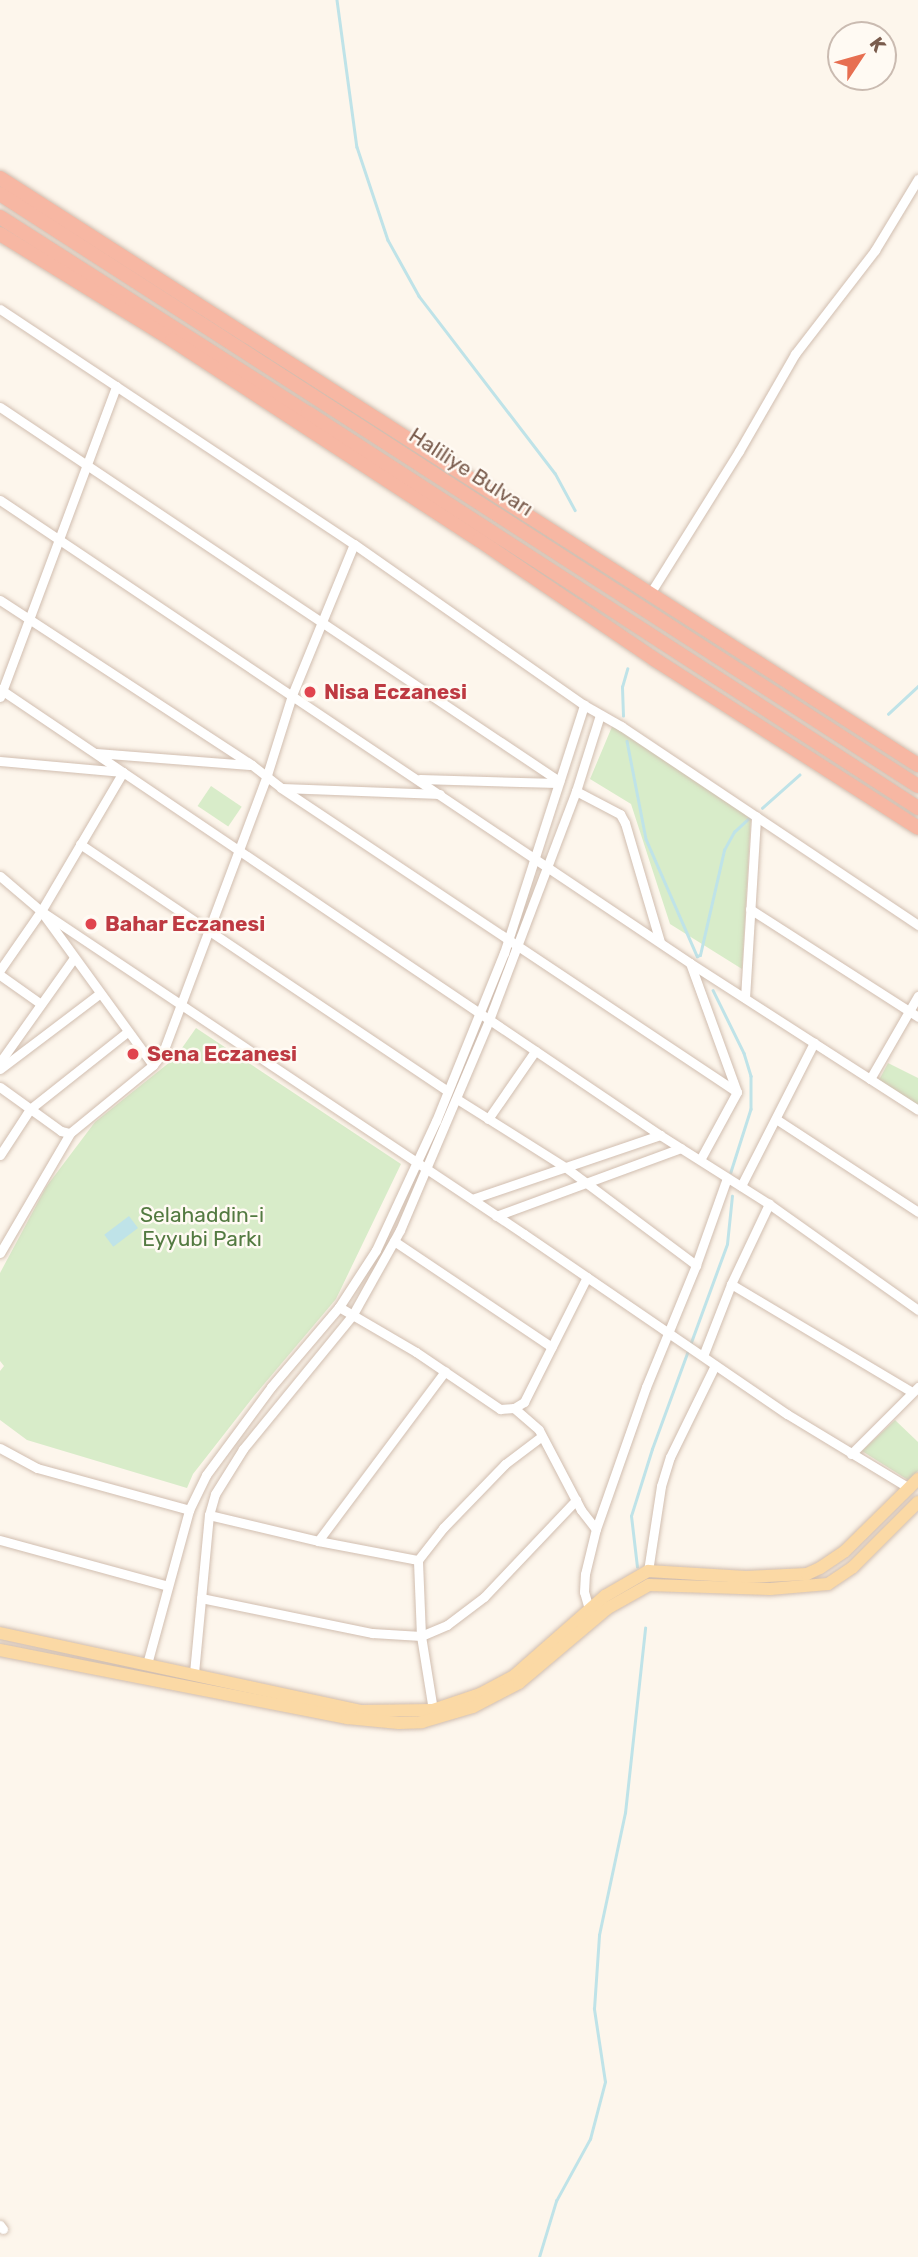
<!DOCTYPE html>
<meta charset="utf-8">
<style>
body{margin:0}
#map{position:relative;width:918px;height:2257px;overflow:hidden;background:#fdf6ec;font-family:Rubik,sans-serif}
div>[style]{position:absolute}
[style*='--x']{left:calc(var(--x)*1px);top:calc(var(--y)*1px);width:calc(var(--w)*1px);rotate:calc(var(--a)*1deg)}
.green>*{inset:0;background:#d8ecc9;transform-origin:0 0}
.water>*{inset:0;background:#bfe3e8;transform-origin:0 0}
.stream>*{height:2.5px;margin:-1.25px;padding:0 1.25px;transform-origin:1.25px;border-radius:1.25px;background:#bfe3e8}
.roads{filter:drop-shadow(0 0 2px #d1beb0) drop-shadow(0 0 2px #d1beb0)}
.minor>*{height:9px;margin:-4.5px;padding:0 4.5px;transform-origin:4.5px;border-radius:4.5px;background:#fff}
.major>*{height:12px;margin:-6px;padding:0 6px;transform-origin:6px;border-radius:6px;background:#fbd9a5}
.highway>*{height:14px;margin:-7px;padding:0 7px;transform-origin:7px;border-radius:7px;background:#f7b7a3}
.dots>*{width:19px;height:19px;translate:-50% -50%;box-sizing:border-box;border:4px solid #fffaf3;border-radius:50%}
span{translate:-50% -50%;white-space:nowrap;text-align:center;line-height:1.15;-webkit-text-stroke:5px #fffaf3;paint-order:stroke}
.street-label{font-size:21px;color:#7a5c4d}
.health-label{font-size:21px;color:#be3a42;font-weight:700}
.left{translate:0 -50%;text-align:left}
.park-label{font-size:21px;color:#537a41}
.north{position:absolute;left:827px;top:21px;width:70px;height:70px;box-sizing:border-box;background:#fffaf3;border:2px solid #cabbb1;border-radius:50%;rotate:54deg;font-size:19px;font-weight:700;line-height:28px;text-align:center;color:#7a5c4d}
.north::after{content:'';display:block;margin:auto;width:24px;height:32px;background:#e76f51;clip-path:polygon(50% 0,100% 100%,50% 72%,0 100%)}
</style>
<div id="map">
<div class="green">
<i style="clip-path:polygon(614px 722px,751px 816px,742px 969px,670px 924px,631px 804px,590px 779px)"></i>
<i style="left:211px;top:786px;width:37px;height:24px;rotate:34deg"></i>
<i style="clip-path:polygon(196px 1028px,401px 1164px,336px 1299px,254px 1396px,193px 1474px,187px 1488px,27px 1440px,0 1420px,0 1371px,4px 1366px,0 1361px,0 1273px,46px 1187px,95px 1122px,175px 1058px)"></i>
<i style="clip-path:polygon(888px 1063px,918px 1078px,918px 1105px,879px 1080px)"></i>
<i style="clip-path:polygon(895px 1420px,918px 1442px,918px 1471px,908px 1480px,862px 1451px)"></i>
</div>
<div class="water">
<i style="left:129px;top:1216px;width:15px;height:31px;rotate:53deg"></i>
</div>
<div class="stream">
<i style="--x:337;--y:0;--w:148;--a:82.3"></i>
<i style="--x:357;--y:147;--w:98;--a:71.6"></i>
<i style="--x:388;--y:240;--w:64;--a:61"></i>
<i style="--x:419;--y:296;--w:223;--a:52.5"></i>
<i style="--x:555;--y:473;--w:42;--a:61.6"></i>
<i style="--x:888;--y:714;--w:41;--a:-43"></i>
<i style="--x:623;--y:716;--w:29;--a:-92"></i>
<i style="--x:622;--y:687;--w:19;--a:-74"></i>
<i style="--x:627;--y:741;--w:100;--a:79"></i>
<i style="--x:646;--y:839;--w:128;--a:66.4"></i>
<i style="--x:762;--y:808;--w:50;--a:-41.7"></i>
<i style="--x:697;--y:956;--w:3;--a:-18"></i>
<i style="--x:700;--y:955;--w:108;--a:-77.1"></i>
<i style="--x:724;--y:850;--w:21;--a:-61"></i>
<i style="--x:734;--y:832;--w:22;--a:-43"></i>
<i style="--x:713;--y:990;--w:70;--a:63.8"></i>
<i style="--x:744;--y:1053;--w:24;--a:73"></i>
<i style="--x:751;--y:1076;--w:33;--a:90"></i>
<i style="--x:751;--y:1109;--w:66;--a:107.6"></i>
<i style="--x:637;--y:1567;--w:51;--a:-96.7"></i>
<i style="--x:631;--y:1516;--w:70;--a:-72.6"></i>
<i style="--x:652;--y:1449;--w:218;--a:-69.9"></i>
<i style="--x:727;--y:1244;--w:48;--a:-84.1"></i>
<i style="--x:539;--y:2257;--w:59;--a:-73.1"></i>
<i style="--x:556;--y:2201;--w:71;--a:-61.3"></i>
<i style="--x:590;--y:2139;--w:59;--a:-75.3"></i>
<i style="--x:605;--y:2082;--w:74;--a:-98.6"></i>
<i style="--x:594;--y:2009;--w:74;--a:-86.1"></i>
<i style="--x:599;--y:1935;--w:125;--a:-78"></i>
<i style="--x:625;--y:1813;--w:186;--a:-83.8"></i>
</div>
<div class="roads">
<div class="minor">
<i style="--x:0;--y:309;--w:425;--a:33.6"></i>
<i style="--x:354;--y:544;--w:281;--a:35"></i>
<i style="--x:584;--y:705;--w:43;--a:29.6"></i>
<i style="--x:621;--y:726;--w:358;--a:33.8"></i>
<i style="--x:0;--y:407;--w:673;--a:33.78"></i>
<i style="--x:0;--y:500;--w:831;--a:33.86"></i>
<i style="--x:690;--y:963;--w:271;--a:32.8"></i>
<i style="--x:651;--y:592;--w:166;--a:-58"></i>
<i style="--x:739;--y:451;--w:112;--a:-60"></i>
<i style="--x:795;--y:354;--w:131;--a:-52.4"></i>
<i style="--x:875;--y:250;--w:83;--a:-58.8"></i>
<i style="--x:0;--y:600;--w:301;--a:33.2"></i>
<i style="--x:252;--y:765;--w:37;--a:38"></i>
<i style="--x:281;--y:788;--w:548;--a:33.69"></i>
<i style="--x:0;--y:689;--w:797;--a:34.05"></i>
<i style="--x:660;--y:1135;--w:129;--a:32.3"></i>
<i style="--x:769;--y:1204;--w:183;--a:35.4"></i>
<i style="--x:0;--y:697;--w:332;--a:-69.5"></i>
<i style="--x:96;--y:753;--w:154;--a:4.5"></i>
<i style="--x:0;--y:761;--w:123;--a:5.1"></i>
<i style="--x:123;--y:772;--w:161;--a:120.5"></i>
<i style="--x:41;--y:911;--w:190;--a:54"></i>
<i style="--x:420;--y:779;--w:138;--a:1.7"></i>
<i style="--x:282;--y:788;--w:158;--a:2.2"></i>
<i style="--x:576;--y:791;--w:50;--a:27.6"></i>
<i style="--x:620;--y:814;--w:10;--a:61"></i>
<i style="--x:625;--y:823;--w:124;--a:73.6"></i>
<i style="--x:80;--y:844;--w:442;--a:33.9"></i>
<i style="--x:0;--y:876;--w:54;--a:40.5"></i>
<i style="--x:41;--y:911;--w:581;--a:33.77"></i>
<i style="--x:524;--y:1234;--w:319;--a:34.4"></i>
<i style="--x:787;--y:1414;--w:143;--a:31.2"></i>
<i style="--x:750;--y:909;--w:200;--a:32.7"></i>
<i style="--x:690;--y:963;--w:137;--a:70"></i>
<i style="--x:737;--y:1092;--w:77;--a:118.6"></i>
<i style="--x:0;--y:970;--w:72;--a:-55.2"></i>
<i style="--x:0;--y:975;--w:50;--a:35.3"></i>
<i style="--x:745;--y:998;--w:182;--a:-86.5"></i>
<i style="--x:0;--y:1062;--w:128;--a:-54.6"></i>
<i style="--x:0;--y:1069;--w:124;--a:-37.1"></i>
<i style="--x:870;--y:1079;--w:96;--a:-60"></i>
<i style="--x:0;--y:1087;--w:75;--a:35.8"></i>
<i style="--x:61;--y:1131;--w:9;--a:13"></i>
<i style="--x:457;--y:1099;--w:128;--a:32.2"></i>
<i style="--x:565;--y:1167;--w:164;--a:36.8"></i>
<i style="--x:488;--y:1119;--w:83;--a:-55.3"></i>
<i style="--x:776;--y:1119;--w:170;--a:33.2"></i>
<i style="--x:0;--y:1155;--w:55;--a:-56.9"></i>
<i style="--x:30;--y:1109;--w:124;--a:-38.4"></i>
<i style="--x:741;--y:1186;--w:161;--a:-63"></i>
<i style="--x:472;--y:1199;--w:199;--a:-18.8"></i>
<i style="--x:496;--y:1216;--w:197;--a:-20.2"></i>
<i style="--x:394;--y:1241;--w:190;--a:33.9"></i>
<i style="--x:0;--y:1253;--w:139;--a:-59.7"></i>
<i style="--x:70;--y:1133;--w:107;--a:-39.3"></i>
<i style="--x:153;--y:1065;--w:16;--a:-52"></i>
<i style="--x:163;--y:1052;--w:296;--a:-69.4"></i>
<i style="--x:267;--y:775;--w:84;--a:-72.6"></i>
<i style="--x:292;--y:695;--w:163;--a:-67.7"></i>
<i style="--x:731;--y:1284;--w:211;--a:30.8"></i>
<i style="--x:339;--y:1307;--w:89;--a:30.3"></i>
<i style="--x:416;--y:1352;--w:102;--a:34.2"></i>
<i style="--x:500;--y:1409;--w:14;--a:-4"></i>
<i style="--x:514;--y:1408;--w:12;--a:-31"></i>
<i style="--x:524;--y:1402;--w:140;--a:-63.3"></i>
<i style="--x:703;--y:1356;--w:77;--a:-68.7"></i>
<i style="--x:731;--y:1284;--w:89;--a:-64.6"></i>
<i style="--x:514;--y:1408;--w:33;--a:41"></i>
<i style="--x:539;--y:1430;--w:90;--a:62.3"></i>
<i style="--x:581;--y:1510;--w:24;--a:52"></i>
<i style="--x:0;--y:1448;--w:42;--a:28.4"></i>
<i style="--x:37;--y:1468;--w:158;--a:15.4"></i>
<i style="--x:851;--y:1454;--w:95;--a:-45"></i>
<i style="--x:209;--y:1515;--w:112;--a:13.4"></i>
<i style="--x:318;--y:1541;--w:102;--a:10.8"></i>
<i style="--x:0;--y:1540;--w:174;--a:15.3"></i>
<i style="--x:318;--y:1541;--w:212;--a:-53.2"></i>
<i style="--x:648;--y:1571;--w:86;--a:-81.3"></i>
<i style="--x:661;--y:1486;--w:30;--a:-73"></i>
<i style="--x:670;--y:1457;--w:102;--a:-63.9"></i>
<i style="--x:201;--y:1598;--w:175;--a:11.6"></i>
<i style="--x:372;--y:1633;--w:49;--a:3.5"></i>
<i style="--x:421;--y:1636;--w:28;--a:-23"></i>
<i style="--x:447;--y:1625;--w:46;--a:-37.1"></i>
<i style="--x:484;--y:1597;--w:134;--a:-46.5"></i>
<i style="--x:589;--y:1609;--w:18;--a:-106"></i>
<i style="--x:584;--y:1592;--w:18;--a:-87"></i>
<i style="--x:585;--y:1574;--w:46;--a:-76.3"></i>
<i style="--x:596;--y:1529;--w:151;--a:-70.6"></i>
<i style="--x:646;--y:1387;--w:132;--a:-67.7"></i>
<i style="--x:696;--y:1265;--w:92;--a:-70.4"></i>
<i style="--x:147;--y:1664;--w:160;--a:-74.7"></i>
<i style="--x:189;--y:1510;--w:39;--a:-64"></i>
<i style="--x:206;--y:1475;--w:109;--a:-53.5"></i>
<i style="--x:271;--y:1387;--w:105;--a:-49.6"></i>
<i style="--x:339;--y:1307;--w:68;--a:-57"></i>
<i style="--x:376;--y:1250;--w:142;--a:-65.1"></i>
<i style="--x:436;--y:1121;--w:181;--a:-68"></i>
<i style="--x:504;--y:953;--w:261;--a:-72.1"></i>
<i style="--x:194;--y:1673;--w:159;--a:-84.6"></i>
<i style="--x:209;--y:1515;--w:22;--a:-74"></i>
<i style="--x:215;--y:1494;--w:53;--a:-58.1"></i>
<i style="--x:243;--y:1449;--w:172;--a:-50.7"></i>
<i style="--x:352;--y:1316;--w:98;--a:-60.8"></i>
<i style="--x:400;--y:1230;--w:228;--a:-67"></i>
<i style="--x:489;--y:1020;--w:245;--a:-69.2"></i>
<i style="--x:576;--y:791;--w:80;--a:-72.5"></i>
<i style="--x:433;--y:1710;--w:75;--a:-99.2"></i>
<i style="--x:421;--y:1636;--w:76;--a:-92.3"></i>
<i style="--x:418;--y:1560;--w:41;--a:-52"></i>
<i style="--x:443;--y:1528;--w:89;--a:-45.9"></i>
<i style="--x:505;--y:1464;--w:46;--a:-37.1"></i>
<i style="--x:0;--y:2225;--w:5;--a:53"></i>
</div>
<div class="major">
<i style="--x:0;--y:1633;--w:370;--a:12.2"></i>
<i style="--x:362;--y:1711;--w:71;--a:-0.8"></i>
<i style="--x:433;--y:1710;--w:50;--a:-18.8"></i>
<i style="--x:480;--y:1694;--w:40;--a:-28"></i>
<i style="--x:515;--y:1675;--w:120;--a:-41.3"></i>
<i style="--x:605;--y:1596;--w:50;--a:-30.2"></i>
<i style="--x:648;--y:1571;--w:98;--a:3.5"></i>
<i style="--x:746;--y:1577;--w:61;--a:-2.8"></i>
<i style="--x:807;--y:1574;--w:14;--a:-25"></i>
<i style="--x:820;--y:1568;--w:30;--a:-34"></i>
<i style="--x:845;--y:1551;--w:103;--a:-44.6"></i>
<i style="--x:0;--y:1650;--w:354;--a:11.1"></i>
<i style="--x:347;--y:1718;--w:52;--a:5.5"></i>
<i style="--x:399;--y:1723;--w:23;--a:-2"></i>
<i style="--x:422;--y:1722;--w:53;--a:-16.4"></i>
<i style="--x:473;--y:1707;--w:52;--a:-27.6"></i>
<i style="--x:519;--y:1683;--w:116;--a:-40.1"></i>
<i style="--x:608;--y:1608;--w:47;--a:-29.3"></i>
<i style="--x:649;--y:1585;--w:121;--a:1.9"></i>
<i style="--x:770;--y:1589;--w:58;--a:-4.9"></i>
<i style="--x:828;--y:1584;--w:30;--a:-34"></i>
<i style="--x:853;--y:1567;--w:92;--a:-45"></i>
</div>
<div class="highway">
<i style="--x:0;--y:178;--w:1090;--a:32.6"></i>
<i style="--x:0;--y:194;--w:1092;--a:32.82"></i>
<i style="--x:0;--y:217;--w:365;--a:32.5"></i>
<i style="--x:308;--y:413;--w:727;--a:32.92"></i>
<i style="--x:0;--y:234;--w:202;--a:31.6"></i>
<i style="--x:172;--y:340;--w:366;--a:33.1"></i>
<i style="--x:479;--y:540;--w:212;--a:34.2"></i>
<i style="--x:654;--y:659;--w:313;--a:32.6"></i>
</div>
</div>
<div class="dots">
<i style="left:310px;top:692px;background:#e0444e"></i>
<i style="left:91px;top:924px;background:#e0444e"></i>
<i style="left:133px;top:1054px;background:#e0444e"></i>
</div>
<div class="street-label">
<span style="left:471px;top:472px;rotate:33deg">Haliliye Bulvarı</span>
</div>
<div class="health-label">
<span class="left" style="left:324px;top:692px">Nisa Eczanesi</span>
<span class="left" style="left:105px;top:924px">Bahar Eczanesi</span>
<span class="left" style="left:147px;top:1054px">Sena Eczanesi</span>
</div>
<div class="park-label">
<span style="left:202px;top:1227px">Selahaddin-i<br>Eyyubi Parkı</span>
</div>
<div class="north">K</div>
</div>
